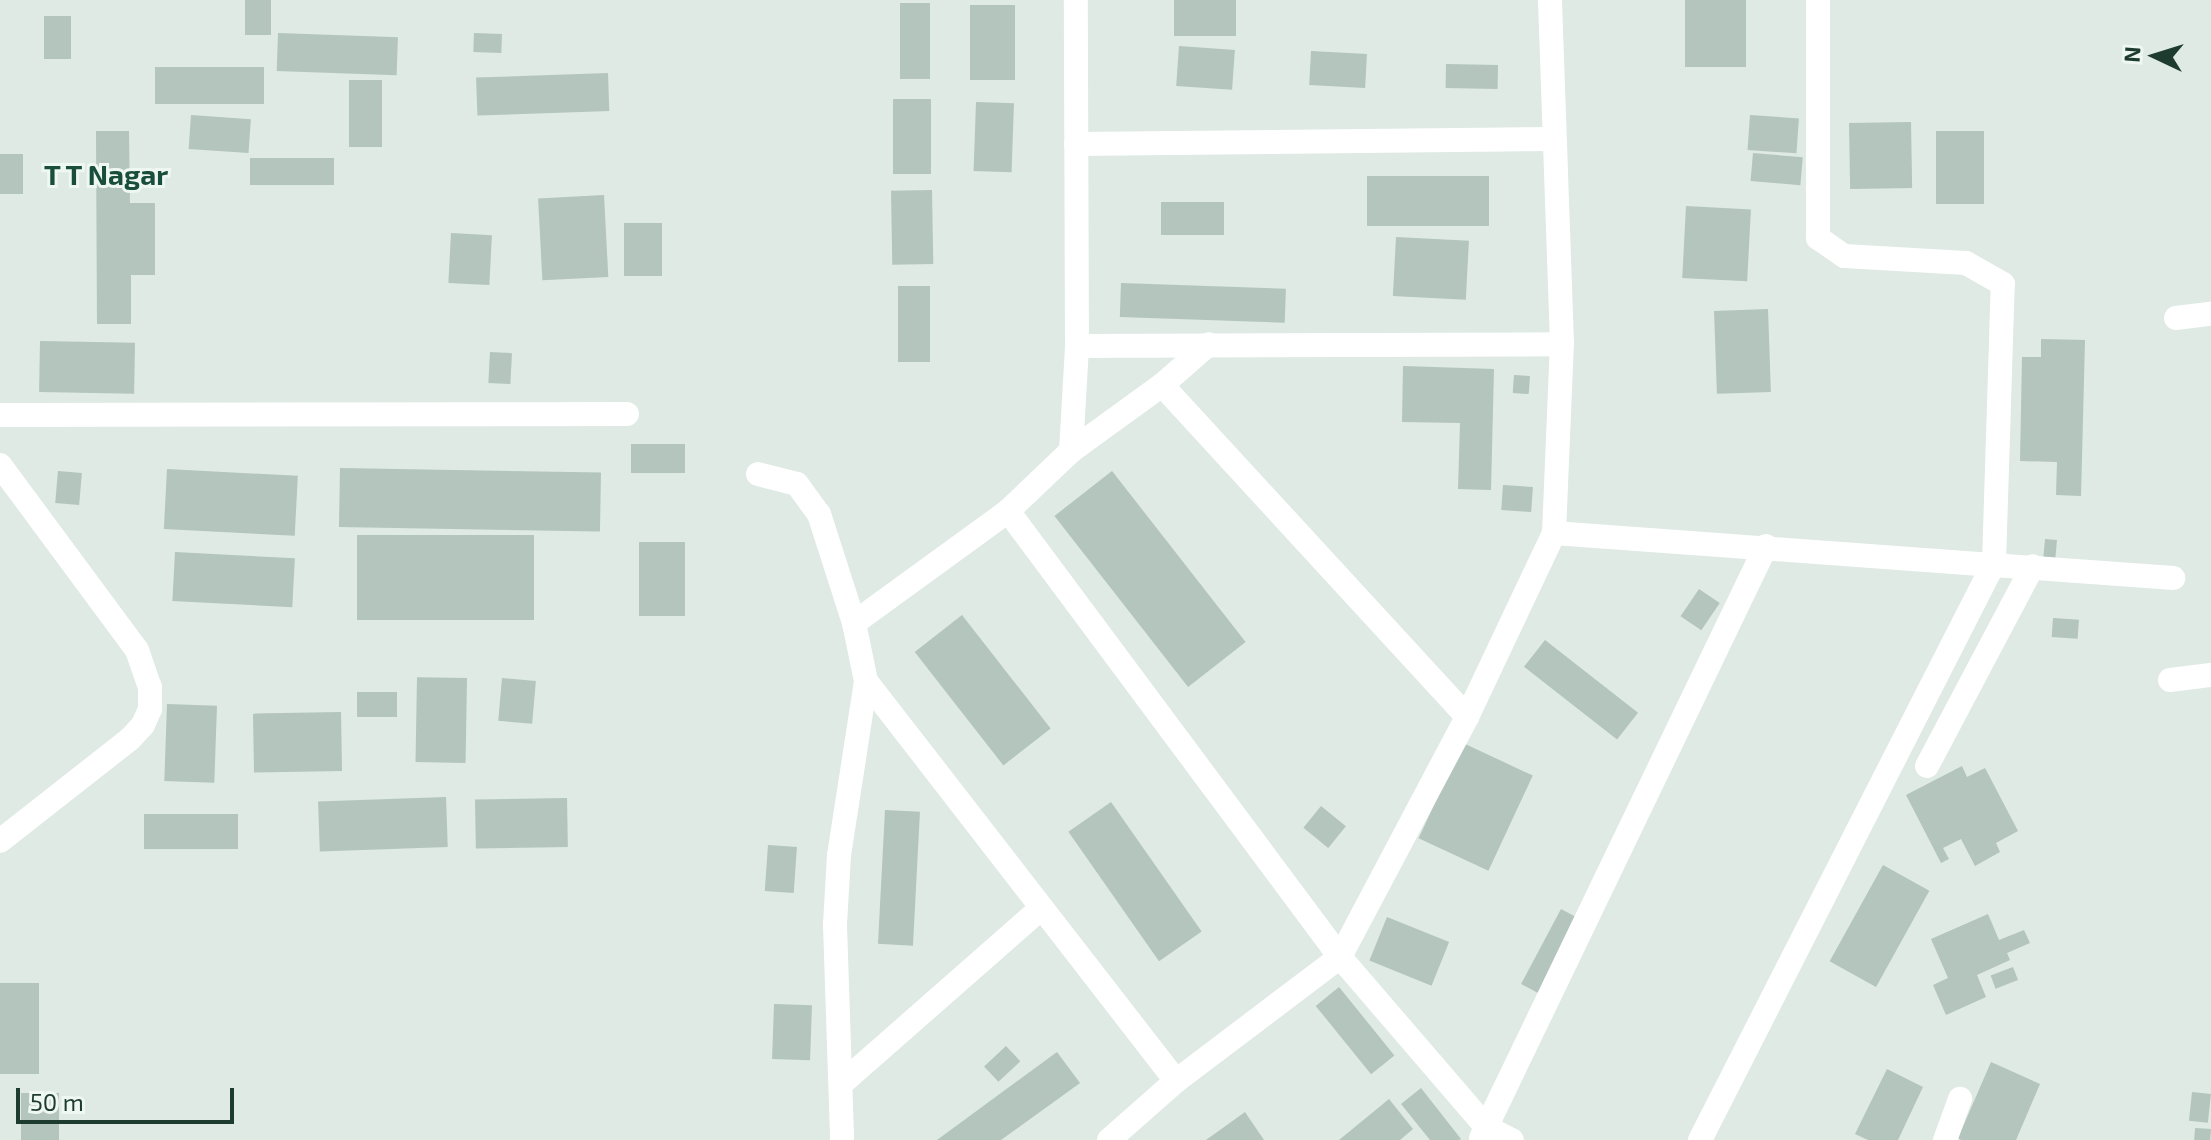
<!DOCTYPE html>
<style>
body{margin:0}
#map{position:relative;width:2211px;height:1140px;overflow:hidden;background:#deeae3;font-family:"Exo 2",sans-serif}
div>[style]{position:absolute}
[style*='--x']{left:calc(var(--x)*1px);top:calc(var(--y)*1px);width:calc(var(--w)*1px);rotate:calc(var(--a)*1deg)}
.building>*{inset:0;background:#b3c5bc;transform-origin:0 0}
.street>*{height:24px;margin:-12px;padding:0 12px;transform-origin:12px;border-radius:12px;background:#fff}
span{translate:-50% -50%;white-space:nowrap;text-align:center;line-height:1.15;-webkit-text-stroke:6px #eef7f2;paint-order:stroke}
.neighbourhood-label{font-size:28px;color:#1a4e3c;font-weight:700}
.north{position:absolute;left:2115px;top:16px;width:80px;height:80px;-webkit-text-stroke:6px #eef7f2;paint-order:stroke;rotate:274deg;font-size:22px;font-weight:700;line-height:32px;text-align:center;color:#1e3b30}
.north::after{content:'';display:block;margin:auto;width:28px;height:36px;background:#1e3b30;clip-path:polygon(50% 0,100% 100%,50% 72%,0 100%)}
.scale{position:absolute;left:16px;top:1088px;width:218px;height:36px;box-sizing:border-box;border:4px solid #1e3b30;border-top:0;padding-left:10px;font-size:24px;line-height:28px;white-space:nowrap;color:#1e3b30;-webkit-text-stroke:6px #eef7f2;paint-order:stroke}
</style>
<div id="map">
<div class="building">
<i style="left:245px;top:0;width:26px;height:35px"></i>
<i style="left:1174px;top:0;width:62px;height:36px"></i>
<i style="left:1685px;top:0;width:61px;height:67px"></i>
<i style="left:900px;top:3px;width:30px;height:76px"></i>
<i style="left:970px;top:5px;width:45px;height:75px"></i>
<i style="left:44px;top:16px;width:27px;height:43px"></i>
<i style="left:278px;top:33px;width:120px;height:38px;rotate:2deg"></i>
<i style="left:474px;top:33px;width:28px;height:19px;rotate:2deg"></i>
<i style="left:1179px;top:46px;width:56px;height:40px;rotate:4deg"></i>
<i style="left:1311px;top:51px;width:56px;height:34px;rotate:3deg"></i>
<i style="left:1446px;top:64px;width:52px;height:24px;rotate:1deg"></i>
<i style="left:264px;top:67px;width:37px;height:109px;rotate:90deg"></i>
<i style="left:608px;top:73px;width:38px;height:132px;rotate:88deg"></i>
<i style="left:349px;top:80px;width:33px;height:67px"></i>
<i style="left:893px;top:99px;width:38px;height:75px"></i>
<i style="left:976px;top:102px;width:38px;height:69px;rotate:2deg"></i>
<i style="left:191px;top:115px;width:60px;height:34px;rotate:4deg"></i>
<i style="left:1750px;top:115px;width:49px;height:35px;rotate:4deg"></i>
<i style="left:1911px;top:122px;width:66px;height:62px;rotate:89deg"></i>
<i style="clip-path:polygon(96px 131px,129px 131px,130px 203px,155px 203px,155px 275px,131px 275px,131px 324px,97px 324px)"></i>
<i style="left:1936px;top:131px;width:48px;height:73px"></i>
<i style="left:1753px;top:153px;width:50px;height:28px;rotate:5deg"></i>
<i style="left:0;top:154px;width:23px;height:40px"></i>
<i style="left:334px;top:158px;width:27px;height:84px;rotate:90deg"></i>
<i style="left:1367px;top:176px;width:122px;height:50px"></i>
<i style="left:932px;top:190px;width:74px;height:41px;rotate:89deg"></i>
<i style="left:604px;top:195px;width:82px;height:66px;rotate:87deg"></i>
<i style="left:1161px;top:202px;width:63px;height:33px"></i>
<i style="left:1686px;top:206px;width:65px;height:72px;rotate:3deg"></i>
<i style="left:624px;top:223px;width:38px;height:53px"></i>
<i style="left:451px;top:233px;width:41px;height:50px;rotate:3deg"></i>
<i style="left:1396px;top:237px;width:73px;height:59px;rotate:3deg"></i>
<i style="left:1121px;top:283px;width:165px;height:34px;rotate:2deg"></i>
<i style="left:898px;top:286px;width:32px;height:76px"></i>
<i style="left:1768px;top:309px;width:83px;height:54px;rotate:88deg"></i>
<i style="clip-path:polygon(2041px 339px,2085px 340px,2081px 496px,2056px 495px,2057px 462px,2020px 461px,2022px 357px,2041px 357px)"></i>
<i style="left:40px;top:341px;width:95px;height:51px;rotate:1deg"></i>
<i style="left:490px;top:352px;width:22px;height:31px;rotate:3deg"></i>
<i style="clip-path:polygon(1403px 366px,1494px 369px,1491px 490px,1458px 489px,1460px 423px,1402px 422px)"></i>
<i style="left:1514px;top:375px;width:16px;height:18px;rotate:4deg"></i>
<i style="left:685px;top:444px;width:29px;height:54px;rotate:90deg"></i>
<i style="left:340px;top:468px;width:261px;height:59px;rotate:1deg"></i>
<i style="left:167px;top:469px;width:131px;height:60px;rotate:3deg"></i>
<i style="left:58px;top:471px;width:24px;height:32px;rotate:5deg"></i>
<i style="left:1112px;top:471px;width:217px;height:73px;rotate:52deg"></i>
<i style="left:1503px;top:485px;width:30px;height:25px;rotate:4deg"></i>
<i style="left:357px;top:535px;width:177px;height:85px"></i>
<i style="left:2045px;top:539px;width:12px;height:20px;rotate:5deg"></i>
<i style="left:639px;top:542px;width:46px;height:74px"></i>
<i style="left:175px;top:552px;width:120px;height:49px;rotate:3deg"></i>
<i style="left:1699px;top:589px;width:25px;height:33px;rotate:34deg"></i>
<i style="left:962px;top:615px;width:144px;height:60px;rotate:52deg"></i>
<i style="left:2053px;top:618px;width:26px;height:19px;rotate:4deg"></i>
<i style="left:1545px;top:640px;width:118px;height:34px;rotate:38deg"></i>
<i style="left:467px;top:678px;width:85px;height:50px;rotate:91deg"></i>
<i style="left:502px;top:678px;width:34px;height:43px;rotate:5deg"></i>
<i style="left:357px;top:692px;width:40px;height:25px"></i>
<i style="left:167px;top:704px;width:50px;height:77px;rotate:2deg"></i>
<i style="left:341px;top:712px;width:59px;height:88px;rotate:89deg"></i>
<i style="left:1463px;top:743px;width:77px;height:105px;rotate:25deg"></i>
<i style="clip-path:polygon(1962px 766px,1967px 777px,1985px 768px,2018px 831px,1996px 843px,2000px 852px,1975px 866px,1961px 839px,1943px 848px,1949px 859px,1941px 863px,1906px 795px)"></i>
<i style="left:446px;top:797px;width:50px;height:128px;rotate:88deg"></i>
<i style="left:567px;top:798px;width:49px;height:92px;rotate:89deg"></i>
<i style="left:1111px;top:802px;width:158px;height:52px;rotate:55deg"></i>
<i style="left:1321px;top:806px;width:32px;height:28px;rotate:39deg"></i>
<i style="left:885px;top:810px;width:35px;height:134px;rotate:3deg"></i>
<i style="left:144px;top:814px;width:94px;height:35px"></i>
<i style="left:768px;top:845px;width:29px;height:46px;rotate:4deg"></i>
<i style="left:1883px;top:865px;width:53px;height:110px;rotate:29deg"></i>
<i style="left:1561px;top:909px;width:27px;height:85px;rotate:28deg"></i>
<i style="clip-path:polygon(1988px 914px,1999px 940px,2024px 930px,2030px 943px,2007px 953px,2010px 960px,1977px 975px,1986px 997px,1946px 1015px,1933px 985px,1948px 978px,1931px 939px)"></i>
<i style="left:1387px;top:917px;width:67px;height:47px;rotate:22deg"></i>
<i style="left:2013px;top:967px;width:14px;height:24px;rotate:69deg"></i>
<i style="left:0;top:983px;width:39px;height:91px"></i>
<i style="left:1339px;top:987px;width:88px;height:30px;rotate:51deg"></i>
<i style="left:774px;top:1004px;width:38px;height:55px;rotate:2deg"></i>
<i style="left:1006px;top:1046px;width:21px;height:30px;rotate:47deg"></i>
<i style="clip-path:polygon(1057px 1052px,1080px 1083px,1001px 1140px,937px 1140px)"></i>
<i style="clip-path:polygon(1991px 1062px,2040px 1084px,2016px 1140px,1961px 1140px,1958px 1138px)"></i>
<i style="clip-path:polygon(1887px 1069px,1923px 1087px,1898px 1140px,1868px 1140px,1855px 1134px)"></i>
<i style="clip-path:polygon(1421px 1088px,1461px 1139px,1459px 1140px,1430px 1140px,1401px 1104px)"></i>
<i style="left:2192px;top:1092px;width:19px;height:29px;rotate:6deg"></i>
<i style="left:21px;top:1093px;width:38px;height:47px"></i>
<i style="clip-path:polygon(1389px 1099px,1413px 1129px,1400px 1140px,1339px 1140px)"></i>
<i style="clip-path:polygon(1245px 1112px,1264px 1140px,1206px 1140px)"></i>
<i style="left:2195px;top:1128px;width:16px;height:12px;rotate:4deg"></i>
</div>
<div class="street">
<i style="--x:1076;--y:144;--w:477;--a:-0.6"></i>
<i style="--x:2176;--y:318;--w:35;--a:-7"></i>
<i style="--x:1077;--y:346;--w:485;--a:-0.2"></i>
<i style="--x:1162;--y:385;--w:451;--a:47.4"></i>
<i style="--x:0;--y:415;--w:627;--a:-0.09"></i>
<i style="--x:1071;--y:451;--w:105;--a:-86.7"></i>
<i style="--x:1077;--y:346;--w:346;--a:-90.2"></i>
<i style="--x:0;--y:465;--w:230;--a:53.5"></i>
<i style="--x:137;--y:650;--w:39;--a:71"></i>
<i style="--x:150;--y:687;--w:22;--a:90"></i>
<i style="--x:150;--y:709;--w:17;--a:114"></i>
<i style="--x:143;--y:725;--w:19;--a:133"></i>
<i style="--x:130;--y:739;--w:165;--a:141.9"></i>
<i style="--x:758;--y:474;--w:40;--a:14.4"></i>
<i style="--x:797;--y:484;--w:37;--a:54"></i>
<i style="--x:819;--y:514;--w:114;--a:72.2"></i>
<i style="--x:854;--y:623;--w:59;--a:78.3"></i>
<i style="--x:866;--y:681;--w:176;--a:98.8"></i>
<i style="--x:839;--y:855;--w:70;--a:93.3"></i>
<i style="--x:835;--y:925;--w:215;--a:88.1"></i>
<i style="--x:1008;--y:511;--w:556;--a:53.34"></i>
<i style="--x:1340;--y:957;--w:224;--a:49.3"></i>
<i style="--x:1486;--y:1127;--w:29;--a:27"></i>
<i style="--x:1554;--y:533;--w:621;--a:4.16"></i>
<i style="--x:854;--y:623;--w:190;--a:-36"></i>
<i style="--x:1008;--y:511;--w:87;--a:-43.6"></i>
<i style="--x:1071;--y:451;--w:112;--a:-36"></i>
<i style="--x:1162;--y:385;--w:62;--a:-41.1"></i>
<i style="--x:2170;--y:680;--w:41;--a:-7"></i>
<i style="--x:866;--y:681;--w:506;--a:52.22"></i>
<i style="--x:1927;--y:766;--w:226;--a:-62.1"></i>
<i style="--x:841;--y:1084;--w:266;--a:-41.3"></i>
<i style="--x:1481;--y:1138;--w:657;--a:-64.29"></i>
<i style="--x:1109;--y:1140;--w:89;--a:-41.4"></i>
<i style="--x:1176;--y:1081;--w:206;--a:-37.1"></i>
<i style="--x:1340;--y:957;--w:272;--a:-62.1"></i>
<i style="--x:1467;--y:717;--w:204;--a:-64.7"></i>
<i style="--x:1554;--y:533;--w:189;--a:-87.6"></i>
<i style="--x:1562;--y:344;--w:344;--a:-92"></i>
<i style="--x:1700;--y:1140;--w:648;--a:-63"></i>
<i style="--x:1994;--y:563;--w:279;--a:-88.2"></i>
<i style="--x:2003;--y:284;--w:43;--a:-150.4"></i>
<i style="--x:1966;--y:263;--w:122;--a:-176.7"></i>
<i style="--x:1844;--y:256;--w:32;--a:-145"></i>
<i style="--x:1818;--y:238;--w:238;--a:-90"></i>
<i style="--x:1945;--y:1140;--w:44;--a:-69.9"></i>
</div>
<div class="neighbourhood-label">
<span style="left:106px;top:174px">T T Nagar</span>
</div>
<div class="north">N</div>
<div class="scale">50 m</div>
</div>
